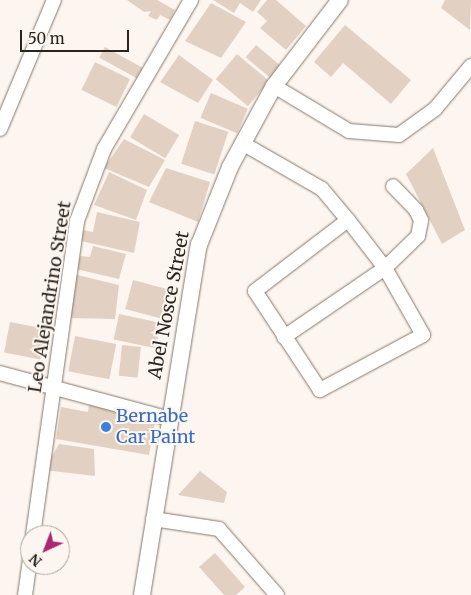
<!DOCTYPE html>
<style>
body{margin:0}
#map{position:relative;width:471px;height:595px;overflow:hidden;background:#fdf6f0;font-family:Merriweather,serif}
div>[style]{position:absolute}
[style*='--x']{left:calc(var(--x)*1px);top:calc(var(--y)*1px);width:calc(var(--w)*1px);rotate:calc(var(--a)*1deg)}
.building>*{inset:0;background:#e2d1c2;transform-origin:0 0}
.roads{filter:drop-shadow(0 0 1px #867769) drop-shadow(0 0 1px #867769)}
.minor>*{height:14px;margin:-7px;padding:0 7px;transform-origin:7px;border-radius:7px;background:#fff}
.tertiary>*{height:16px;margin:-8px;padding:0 8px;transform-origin:8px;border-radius:8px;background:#fff}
.dots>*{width:14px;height:14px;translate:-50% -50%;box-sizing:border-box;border:2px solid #fdf6f0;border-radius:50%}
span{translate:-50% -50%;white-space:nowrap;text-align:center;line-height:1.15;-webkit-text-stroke:4px #fdf6f0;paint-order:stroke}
.street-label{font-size:18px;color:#2a241e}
.shop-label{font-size:18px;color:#366cbe}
.left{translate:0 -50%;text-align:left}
.north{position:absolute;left:20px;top:525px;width:50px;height:50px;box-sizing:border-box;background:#fdf6f0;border:1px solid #a9a29c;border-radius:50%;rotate:223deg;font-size:14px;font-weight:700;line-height:20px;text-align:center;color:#2a241e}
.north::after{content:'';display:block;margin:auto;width:18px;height:22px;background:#aa2873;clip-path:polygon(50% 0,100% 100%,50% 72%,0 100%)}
.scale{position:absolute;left:20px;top:30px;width:109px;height:22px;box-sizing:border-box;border:2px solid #2a241e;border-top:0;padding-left:6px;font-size:15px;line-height:18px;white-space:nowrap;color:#2a241e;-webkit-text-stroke:4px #fdf6f0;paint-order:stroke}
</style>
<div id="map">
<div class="building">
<i style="clip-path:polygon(127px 0,157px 0,175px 10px,170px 20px,160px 15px,157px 20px,148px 16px,151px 11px,144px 12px)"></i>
<i style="clip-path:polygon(213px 0,261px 0,253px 12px,240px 3px,234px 13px)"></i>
<i style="clip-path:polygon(267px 0,276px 0,306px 26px,286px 50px,260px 28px,267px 21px,257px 12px)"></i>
<i style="clip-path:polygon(445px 0,471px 0,470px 30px,441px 8px)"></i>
<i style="clip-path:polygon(211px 3px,246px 22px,221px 58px,185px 41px)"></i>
<i style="clip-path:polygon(345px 25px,411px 80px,391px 104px,343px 63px,331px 77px,314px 62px)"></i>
<i style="left:256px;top:45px;width:33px;height:16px;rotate:40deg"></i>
<i style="left:105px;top:47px;width:43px;height:12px;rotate:29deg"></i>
<i style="left:237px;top:54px;width:42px;height:33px;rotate:40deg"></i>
<i style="clip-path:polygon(179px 55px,213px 80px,198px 103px,160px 82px)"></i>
<i style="left:95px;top:62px;width:39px;height:31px;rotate:26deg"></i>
<i style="left:211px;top:93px;width:40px;height:27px;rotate:23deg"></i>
<i style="left:144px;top:114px;width:41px;height:27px;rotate:31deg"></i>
<i style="left:195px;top:121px;width:35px;height:45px;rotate:18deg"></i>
<i style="clip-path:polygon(124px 139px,165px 160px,149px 187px,104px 168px)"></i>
<i style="clip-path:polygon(433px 148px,465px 230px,442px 244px,406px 174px)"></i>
<i style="clip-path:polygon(166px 168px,210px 182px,198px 222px,149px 202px)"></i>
<i style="clip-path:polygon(109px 172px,147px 190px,136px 220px,94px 205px)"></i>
<i style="clip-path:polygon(97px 212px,140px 222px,134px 253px,81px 241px,83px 230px,93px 232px)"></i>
<i style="clip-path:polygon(93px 246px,126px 254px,119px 279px,76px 269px,80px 256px,90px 257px)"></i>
<i style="clip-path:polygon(73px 274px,119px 285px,115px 319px,69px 318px)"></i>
<i style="left:133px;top:280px;width:39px;height:30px;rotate:15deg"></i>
<i style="left:119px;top:314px;width:43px;height:26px;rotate:12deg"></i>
<i style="left:10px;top:322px;width:37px;height:31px;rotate:11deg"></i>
<i style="left:75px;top:336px;width:42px;height:36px;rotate:11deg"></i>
<i style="left:122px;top:345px;width:19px;height:31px;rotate:6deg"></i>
<i style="clip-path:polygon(89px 404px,156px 416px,149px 455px,56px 439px,61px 407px,88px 412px)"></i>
<i style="clip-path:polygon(59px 444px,94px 449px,95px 476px,44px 470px)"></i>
<i style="clip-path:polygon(200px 471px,227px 492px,224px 503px,178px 495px)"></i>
<i style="clip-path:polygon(215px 553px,245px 587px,236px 595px,224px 595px,199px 567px)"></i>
</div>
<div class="roads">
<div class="minor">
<i style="--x:274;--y:86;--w:87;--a:31"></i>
<i style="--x:349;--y:131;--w:50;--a:4.6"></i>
<i style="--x:399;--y:135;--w:44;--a:-35.8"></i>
<i style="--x:435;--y:109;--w:56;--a:-50.1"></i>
<i style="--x:0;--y:129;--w:140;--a:-67.3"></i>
<i style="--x:242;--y:143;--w:92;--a:29.9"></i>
<i style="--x:322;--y:189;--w:40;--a:50"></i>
<i style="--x:348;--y:220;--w:61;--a:52.4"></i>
<i style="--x:385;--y:268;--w:77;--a:60.4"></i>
<i style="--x:423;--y:335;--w:117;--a:151.9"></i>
<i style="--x:320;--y:390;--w:118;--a:-123.3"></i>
<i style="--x:255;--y:291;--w:117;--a:-37.4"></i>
<i style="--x:284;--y:337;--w:122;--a:-34.3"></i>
<i style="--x:385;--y:268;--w:46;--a:-44.1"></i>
<i style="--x:418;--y:236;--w:16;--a:-79"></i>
<i style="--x:421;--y:220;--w:11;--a:-117"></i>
<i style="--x:416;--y:210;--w:33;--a:-134"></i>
<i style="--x:0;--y:373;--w:173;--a:15.1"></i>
<i style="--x:153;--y:519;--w:67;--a:8.6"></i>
<i style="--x:219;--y:529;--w:88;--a:48.7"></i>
<i style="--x:33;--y:535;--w:317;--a:-82"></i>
<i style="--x:77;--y:221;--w:77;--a:-69.4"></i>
<i style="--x:104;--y:149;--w:173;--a:-59.7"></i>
<i style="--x:25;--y:595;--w:36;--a:-82"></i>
</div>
<div class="tertiary">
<i style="--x:142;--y:595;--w:355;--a:-80.8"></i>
<i style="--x:199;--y:245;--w:84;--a:-68.3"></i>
<i style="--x:230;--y:167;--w:92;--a:-61.5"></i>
<i style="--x:274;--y:86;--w:108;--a:-52.5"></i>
</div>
</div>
<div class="dots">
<i style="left:106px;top:427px;background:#3f7fe0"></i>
</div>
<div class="street-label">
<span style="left:50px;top:297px;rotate:-81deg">Leo Alejandrino Street</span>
<span style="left:169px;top:305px;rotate:-79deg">Abel Nosce Street</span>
</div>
<div class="shop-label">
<span class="left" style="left:116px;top:427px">Bernabe<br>Car Paint</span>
</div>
<div class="north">N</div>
<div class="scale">50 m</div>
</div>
